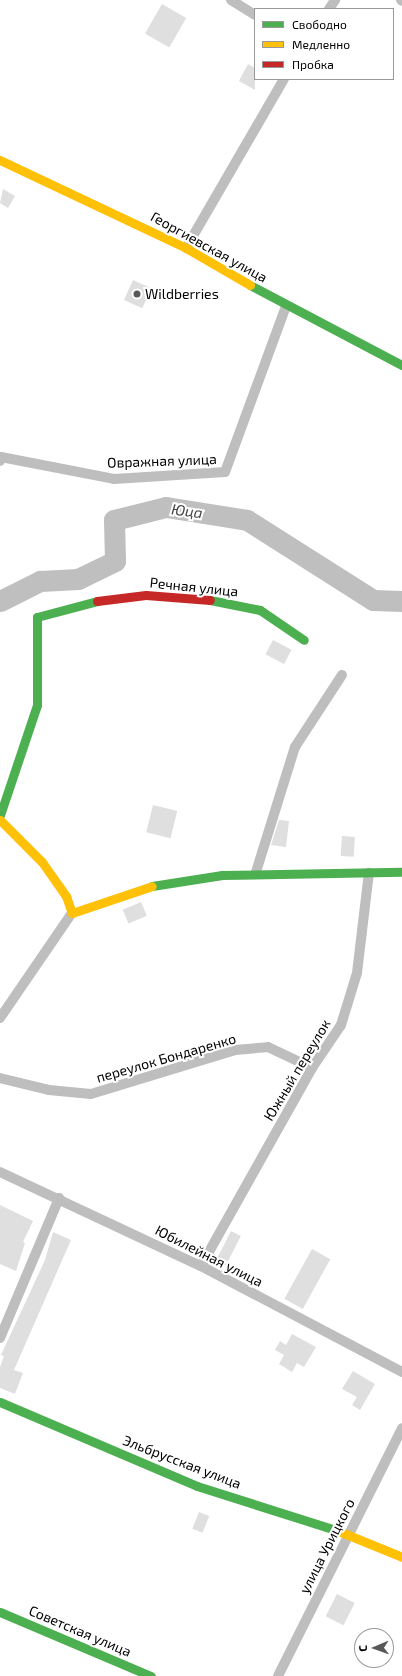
<!DOCTYPE html>
<meta charset="utf-8">
<style>
body{margin:0}
#map{position:relative;width:402px;height:1676px;overflow:hidden;background:#fff;font-family:"Exo 2",sans-serif}
div>[style]{position:absolute}
[style*='--x']{left:calc(var(--x)*1px);top:calc(var(--y)*1px);width:calc(var(--w)*1px);rotate:calc(var(--a)*1deg)}
.river>*{height:21px;margin:-10.5px;padding:0 10.5px;transform-origin:10.5px;border-radius:10.5px;background:#bfbfbf}
.building>*{inset:0;background:#dfdfdf;transform-origin:0 0}
.street>*{height:10px;margin:-5px;padding:0 5px;transform-origin:5px;border-radius:5px;background:#bebebe}
.fast>*{height:9px;margin:-4.5px;padding:0 4.5px;transform-origin:4.5px;border-radius:4.5px;background:#4caf50}
.slow>*{height:9px;margin:-4.5px;padding:0 4.5px;transform-origin:4.5px;border-radius:4.5px;background:#ffc107}
.jam>*{height:9px;margin:-4.5px;padding:0 4.5px;transform-origin:4.5px;border-radius:4.5px;background:#c62828}
.dots>*{width:11px;height:11px;translate:-50% -50%;box-sizing:border-box;border:2px solid #fff;border-radius:50%}
span{translate:-50% -50%;white-space:nowrap;text-align:center;line-height:1.15;-webkit-text-stroke:4px #fff;paint-order:stroke}
.street-label{font-size:14px;color:#000}
.poi-label{font-size:14px;color:#000}
.left{translate:0 -50%;text-align:left}
.water-label{font-size:15px;color:#444;font-style:italic}
.legend{position:absolute;left:254px;top:8px;width:140px;height:72px;box-sizing:border-box;background:#fff;border:1px solid #999;margin:0;padding:5px 7px;list-style:none;font-size:12px;color:#000}
.legend li{display:flex;align-items:center;gap:8px;height:20px}
.legend b{width:20px;border:1px solid #999}
.north{position:absolute;left:354px;top:1628px;width:40px;height:40px;box-sizing:border-box;background:#fff;border:1px solid #999;border-radius:50%;rotate:268deg;font-size:11px;font-weight:700;line-height:16px;text-align:center;color:#000}
.north::after{content:'';display:block;margin:auto;width:14px;height:18px;background:#595959;clip-path:polygon(50% 0,100% 100%,50% 72%,0 100%)}
</style>
<div id="map">
<div class="river">
<i style="--x:0;--y:601;--w:45;--a:-26.6"></i>
<i style="--x:40;--y:581;--w:38;--a:-3"></i>
<i style="--x:78;--y:579;--w:41;--a:-25.9"></i>
<i style="--x:115;--y:561;--w:41;--a:-91.4"></i>
<i style="--x:114;--y:520;--w:54;--a:-14"></i>
<i style="--x:166;--y:507;--w:82;--a:9.1"></i>
<i style="--x:247;--y:520;--w:149;--a:32.4"></i>
<i style="--x:373;--y:600;--w:29;--a:2"></i>
</div>
<div class="building">
<i style="left:162px;top:4px;width:28px;height:34px;rotate:30deg"></i>
<i style="clip-path:polygon(248px 64px,255px 68px,255px 90px,239px 81px)"></i>
<i style="clip-path:polygon(3px 189px,15px 196px,8px 208px,0 203px)"></i>
<i style="left:133px;top:280px;width:20px;height:22px;rotate:24deg"></i>
<i style="left:273px;top:640px;width:21px;height:16px;rotate:28deg"></i>
<i style="left:153px;top:805px;width:25px;height:28px;rotate:14deg"></i>
<i style="clip-path:polygon(279px 820px,289px 821px,286px 847px,271px 845px)"></i>
<i style="left:342px;top:836px;width:13px;height:20px;rotate:4deg"></i>
<i style="left:141px;top:902px;width:15px;height:20px;rotate:67deg"></i>
<i style="clip-path:polygon(0 1205px,33px 1221px,23px 1242px,25px 1243px,16px 1271px,0 1264px)"></i>
<i style="left:231px;top:1231px;width:11px;height:33px;rotate:27deg"></i>
<i style="clip-path:polygon(53px 1232px,71px 1240px,14px 1370px,23px 1373px,15px 1394px,0 1388px,0 1367px,4px 1356px,1px 1355px,45px 1260px)"></i>
<i style="left:312px;top:1249px;width:21px;height:57px;rotate:29deg"></i>
<i style="clip-path:polygon(292px 1334px,316px 1347px,304px 1367px,297px 1363px,292px 1372px,279px 1364px,284px 1355px,275px 1350px,280px 1341px,286px 1345px)"></i>
<i style="clip-path:polygon(353px 1371px,375px 1384px,360px 1410px,352px 1405px,357px 1397px,342px 1389px)"></i>
<i style="left:199px;top:1512px;width:11px;height:18px;rotate:22deg"></i>
<i style="left:337px;top:1594px;width:20px;height:25px;rotate:27deg"></i>
</div>
<div class="street">
<i style="--x:231;--y:0;--w:28;--a:32"></i>
<i style="--x:401;--y:0;--w:1;--a:45"></i>
<i style="--x:329;--y:9;--w:11;--a:-56"></i>
<i style="--x:186;--y:248;--w:195;--a:-59.9"></i>
<i style="--x:0;--y:461;--w:4;--a:-76"></i>
<i style="--x:1;--y:457;--w:115;--a:11"></i>
<i style="--x:114;--y:479;--w:111;--a:-3.6"></i>
<i style="--x:225;--y:472;--w:177;--a:-69.8"></i>
<i style="--x:256;--y:872;--w:131;--a:-72.7"></i>
<i style="--x:295;--y:747;--w:86;--a:-56.9"></i>
<i style="--x:0;--y:1018;--w:127;--a:-55.6"></i>
<i style="--x:0;--y:1078;--w:50;--a:13.8"></i>
<i style="--x:49;--y:1090;--w:42;--a:5.4"></i>
<i style="--x:91;--y:1094;--w:151;--a:-17"></i>
<i style="--x:235;--y:1050;--w:33;--a:-5"></i>
<i style="--x:268;--y:1047;--w:49;--a:25.5"></i>
<i style="--x:0;--y:1172;--w:222;--a:25.1"></i>
<i style="--x:201;--y:1266;--w:227;--a:27.8"></i>
<i style="--x:201;--y:1266;--w:227;--a:-60.7"></i>
<i style="--x:312;--y:1068;--w:52;--a:-56"></i>
<i style="--x:341;--y:1025;--w:54;--a:-72.9"></i>
<i style="--x:357;--y:973;--w:101;--a:-83.2"></i>
<i style="--x:0;--y:1338;--w:152;--a:-67.1"></i>
<i style="--x:278;--y:1676;--w:277;--a:-63.4"></i>
</div>
<div class="fast">
<i style="--x:250;--y:285;--w:172;--a:27.8"></i>
<i style="--x:210;--y:600;--w:51;--a:11.3"></i>
<i style="--x:260;--y:610;--w:53;--a:34.3"></i>
<i style="--x:0;--y:815;--w:116;--a:-71.4"></i>
<i style="--x:37;--y:705;--w:88;--a:-90"></i>
<i style="--x:37;--y:617;--w:62;--a:-14.9"></i>
<i style="--x:152;--y:886;--w:71;--a:-8.9"></i>
<i style="--x:222;--y:875;--w:180;--a:-1"></i>
<i style="--x:0;--y:1402;--w:214;--a:23.1"></i>
<i style="--x:197;--y:1486;--w:146;--a:17.6"></i>
<i style="--x:0;--y:1612;--w:164;--a:23"></i>
</div>
<div class="slow">
<i style="--x:0;--y:160;--w:206;--a:25.3"></i>
<i style="--x:186;--y:248;--w:74;--a:30"></i>
<i style="--x:0;--y:820;--w:59;--a:45"></i>
<i style="--x:42;--y:862;--w:42;--a:54.8"></i>
<i style="--x:66;--y:896;--w:18;--a:71"></i>
<i style="--x:72;--y:913;--w:84;--a:-18.6"></i>
<i style="--x:336;--y:1530;--w:71;--a:22.2"></i>
</div>
<div class="jam">
<i style="--x:97;--y:601;--w:49;--a:-7"></i>
<i style="--x:146;--y:595;--w:64;--a:4.5"></i>
</div>
<div class="dots">
<i style="left:137px;top:294px;background:#595959"></i>
</div>
<div class="street-label">
<span style="left:209px;top:247px;rotate:29deg">Георгиевская улица</span>
<span style="left:162px;top:461px;rotate:-2deg">Овражная улица</span>
<span style="left:194px;top:587px;rotate:6deg">Речная улица</span>
<span style="left:166px;top:1058px;rotate:-16deg">переулок Бондаренко</span>
<span style="left:297px;top:1070px;rotate:-59deg">Южный переулок</span>
<span style="left:209px;top:1256px;rotate:27deg">Юбилейная улица</span>
<span style="left:182px;top:1462px;rotate:21deg">Эльбрусская улица</span>
<span style="left:327px;top:1546px;rotate:-63deg">улица Урицкого</span>
<span style="left:80px;top:1631px;rotate:23deg">Советская улица</span>
</div>
<div class="poi-label">
<span class="left" style="left:145px;top:294px">Wildberries</span>
</div>
<div class="water-label">
<span style="left:187px;top:511px;rotate:8deg">Юца</span>
</div>
<ul class="legend">
<li><b style="height:5px;background:#4caf50"></b>Свободно</li>
<li><b style="height:5px;background:#ffc107"></b>Медленно</li>
<li><b style="height:5px;background:#c62828"></b>Пробка</li>
</ul>
<div class="north">С</div>
</div>
